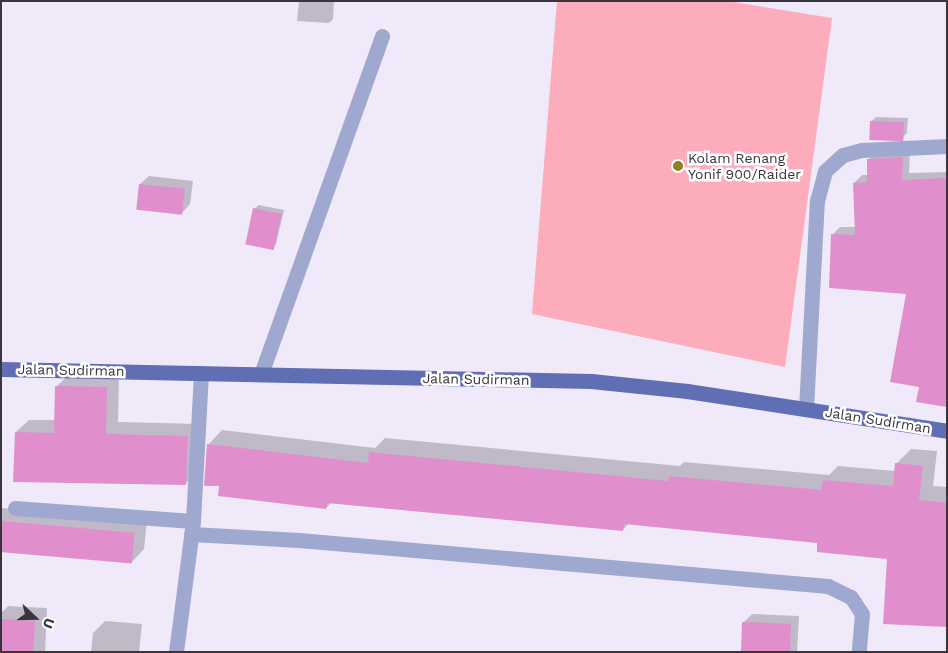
<!DOCTYPE html>
<style>
body{margin:0}
#map{position:relative;width:948px;height:653px;overflow:hidden;background:#f0e9fa;font-family:"Work Sans",sans-serif}
div>[style]{position:absolute}
[style*='--x']{left:calc(var(--x)*1px);top:calc(var(--y)*1px);width:calc(var(--w)*1px);rotate:calc(var(--a)*1deg)}
.green>*{inset:0;background:#fcacba}
.shadow>*{inset:0;background:#0003}
.building>*{inset:0;background:#e08ecc;transform-origin:0 0}
.minor>*{height:15px;margin:-7.5px;padding:0 7.5px;transform-origin:7.5px;border-radius:7.5px;background:#9fa9d0}
.major>*{height:15px;margin:-7.5px;padding:0 7.5px;transform-origin:7.5px;border-radius:7.5px;background:#606fb4}
.dots>*{width:14px;height:14px;translate:-50% -50%;box-sizing:border-box;border:2px solid #fff;border-radius:50%}
span{translate:-50% -50%;white-space:nowrap;text-align:center;line-height:1.15;-webkit-text-stroke:5px #fff;paint-order:stroke}
.poi-label{font-size:14px;color:#38353c}
.left{translate:0 -50%;text-align:left}
.street-label{font-size:14px;color:#38353c}
.frame{position:absolute;inset:0;border:2px solid #38353c;pointer-events:none}
.north{position:absolute;left:10px;top:593px;width:50px;height:50px;-webkit-text-stroke:4px #fff;paint-order:stroke;rotate:111deg;font-size:14px;font-weight:700;line-height:20px;text-align:center;color:#38353c}
.north::after{content:'';display:block;margin:auto;width:18px;height:22px;background:#38353c;clip-path:polygon(50% 0,100% 100%,50% 72%,0 100%)}
</style>
<div id="map">
<div class="green">
<i style="clip-path:polygon(557px 1px,727px 1px,832px 18px,785px 367px,532px 314px)"></i>
</div>
<div class="shadow">
<i style="clip-path:polygon(299px 1px,334px 1px,333px 19px,329px 23px,297px 21px)"></i>
<i style="clip-path:polygon(876px 117px,908px 118px,907px 133px,903px 137px,871px 122px)"></i>
<i style="clip-path:polygon(910px 150px,909px 173px,947px 172px,947px 405px,920px 386px,907px 293px,833px 234px,840px 227px,856px 227px,854px 183px,862px 175px,868px 175px,868px 160px,876px 152px)"></i>
<i style="clip-path:polygon(149px 176px,193px 181px,190px 204px,182px 213px,140px 184px)"></i>
<i style="clip-path:polygon(259px 205px,284px 210px,276px 244px,272px 248px,254px 209px)"></i>
<i style="clip-path:polygon(69px 374px,119px 375px,118px 422px,200px 424px,198px 472px,185px 484px,16px 432px,29px 420px,55px 420px,56px 387px)"></i>
<i style="clip-path:polygon(222px 430px,375px 448px,385px 438px,680px 466px,684px 462px,829px 475px,838px 466px,895px 471px,896px 464px,911px 449px,937px 451px,933px 486px,947px 487px,947px 626px,888px 558px,819px 542px,629px 523px,623px 530px,332px 502px,326px 508px,221px 485px,208px 445px)"></i>
<i style="clip-path:polygon(1px 508px,147px 520px,144px 549px,132px 562px,1px 551px)"></i>
<i style="clip-path:polygon(8px 606px,47px 608px,45px 652px,1px 652px,1px 613px)"></i>
<i style="clip-path:polygon(752px 614px,799px 616px,797px 652px,742px 652px,743px 623px)"></i>
<i style="clip-path:polygon(105px 621px,142px 624px,139px 652px,91px 652px,93px 633px)"></i>
</div>
<div class="building">
<i style="left:870px;top:121px;width:34px;height:19px;rotate:2deg"></i>
<i style="clip-path:polygon(903px 157px,902px 180px,946px 178px,947px 407px,916px 402px,919px 387px,890px 382px,906px 294px,829px 288px,831px 234px,855px 235px,853px 183px,867px 182px,867px 159px)"></i>
<i style="left:139px;top:184px;width:46px;height:26px;rotate:6deg"></i>
<i style="left:253px;top:208px;width:29px;height:37px;rotate:12deg"></i>
<i style="clip-path:polygon(55px 386px,107px 387px,106px 434px,188px 436px,186px 485px,13px 482px,15px 432px,54px 433px)"></i>
<i style="clip-path:polygon(207px 444px,368px 463px,369px 452px,668px 481px,669px 476px,821px 490px,823px 480px,893px 486px,895px 463px,923px 466px,919px 500px,947px 503px,947px 627px,883px 624px,887px 559px,817px 552px,817px 543px,624px 524px,623px 531px,327px 503px,326px 509px,218px 496px,219px 486px,204px 486px)"></i>
<i style="left:1px;top:521px;width:134px;height:31px;rotate:5deg"></i>
<i style="left:1px;top:619px;width:34px;height:33px;rotate:3deg"></i>
<i style="left:742px;top:622px;width:49px;height:30px;rotate:2deg"></i>
</div>
<div class="minor">
<i style="--x:261;--y:374;--w:359;--a:-70.3"></i>
<i style="--x:806;--y:409;--w:208;--a:-87"></i>
<i style="--x:817;--y:201;--w:31;--a:-75"></i>
<i style="--x:825;--y:171;--w:24;--a:-42"></i>
<i style="--x:843;--y:155;--w:20;--a:-15"></i>
<i style="--x:862;--y:150;--w:85;--a:-2.7"></i>
<i style="--x:15;--y:508;--w:178;--a:4.2"></i>
<i style="--x:191;--y:534;--w:108;--a:3.2"></i>
<i style="--x:299;--y:540;--w:531;--a:4.97"></i>
<i style="--x:828;--y:586;--w:25;--a:26"></i>
<i style="--x:851;--y:597;--w:20;--a:57"></i>
<i style="--x:862;--y:614;--w:38;--a:95"></i>
<i style="--x:176;--y:652;--w:132;--a:-82.6"></i>
<i style="--x:193;--y:521;--w:148;--a:-86.9"></i>
</div>
<div class="major">
<i style="--x:1;--y:369;--w:590;--a:1.17"></i>
<i style="--x:591;--y:381;--w:97;--a:5.9"></i>
<i style="--x:687;--y:391;--w:263;--a:8.7"></i>
</div>
<div class="dots">
<i style="left:678px;top:166px;background:#8c8128"></i>
</div>
<div class="poi-label">
<span class="left" style="left:688px;top:166px">Kolam Renang<br>Yonif 900/Raider</span>
</div>
<div class="street-label">
<span style="left:71px;top:370px;rotate:1deg">Jalan Sudirman</span>
<span style="left:476px;top:379px;rotate:1deg">Jalan Sudirman</span>
<span style="left:878px;top:420px;rotate:9deg">Jalan Sudirman</span>
</div>
<div class="frame"></div>
<div class="north">U</div>
</div>
